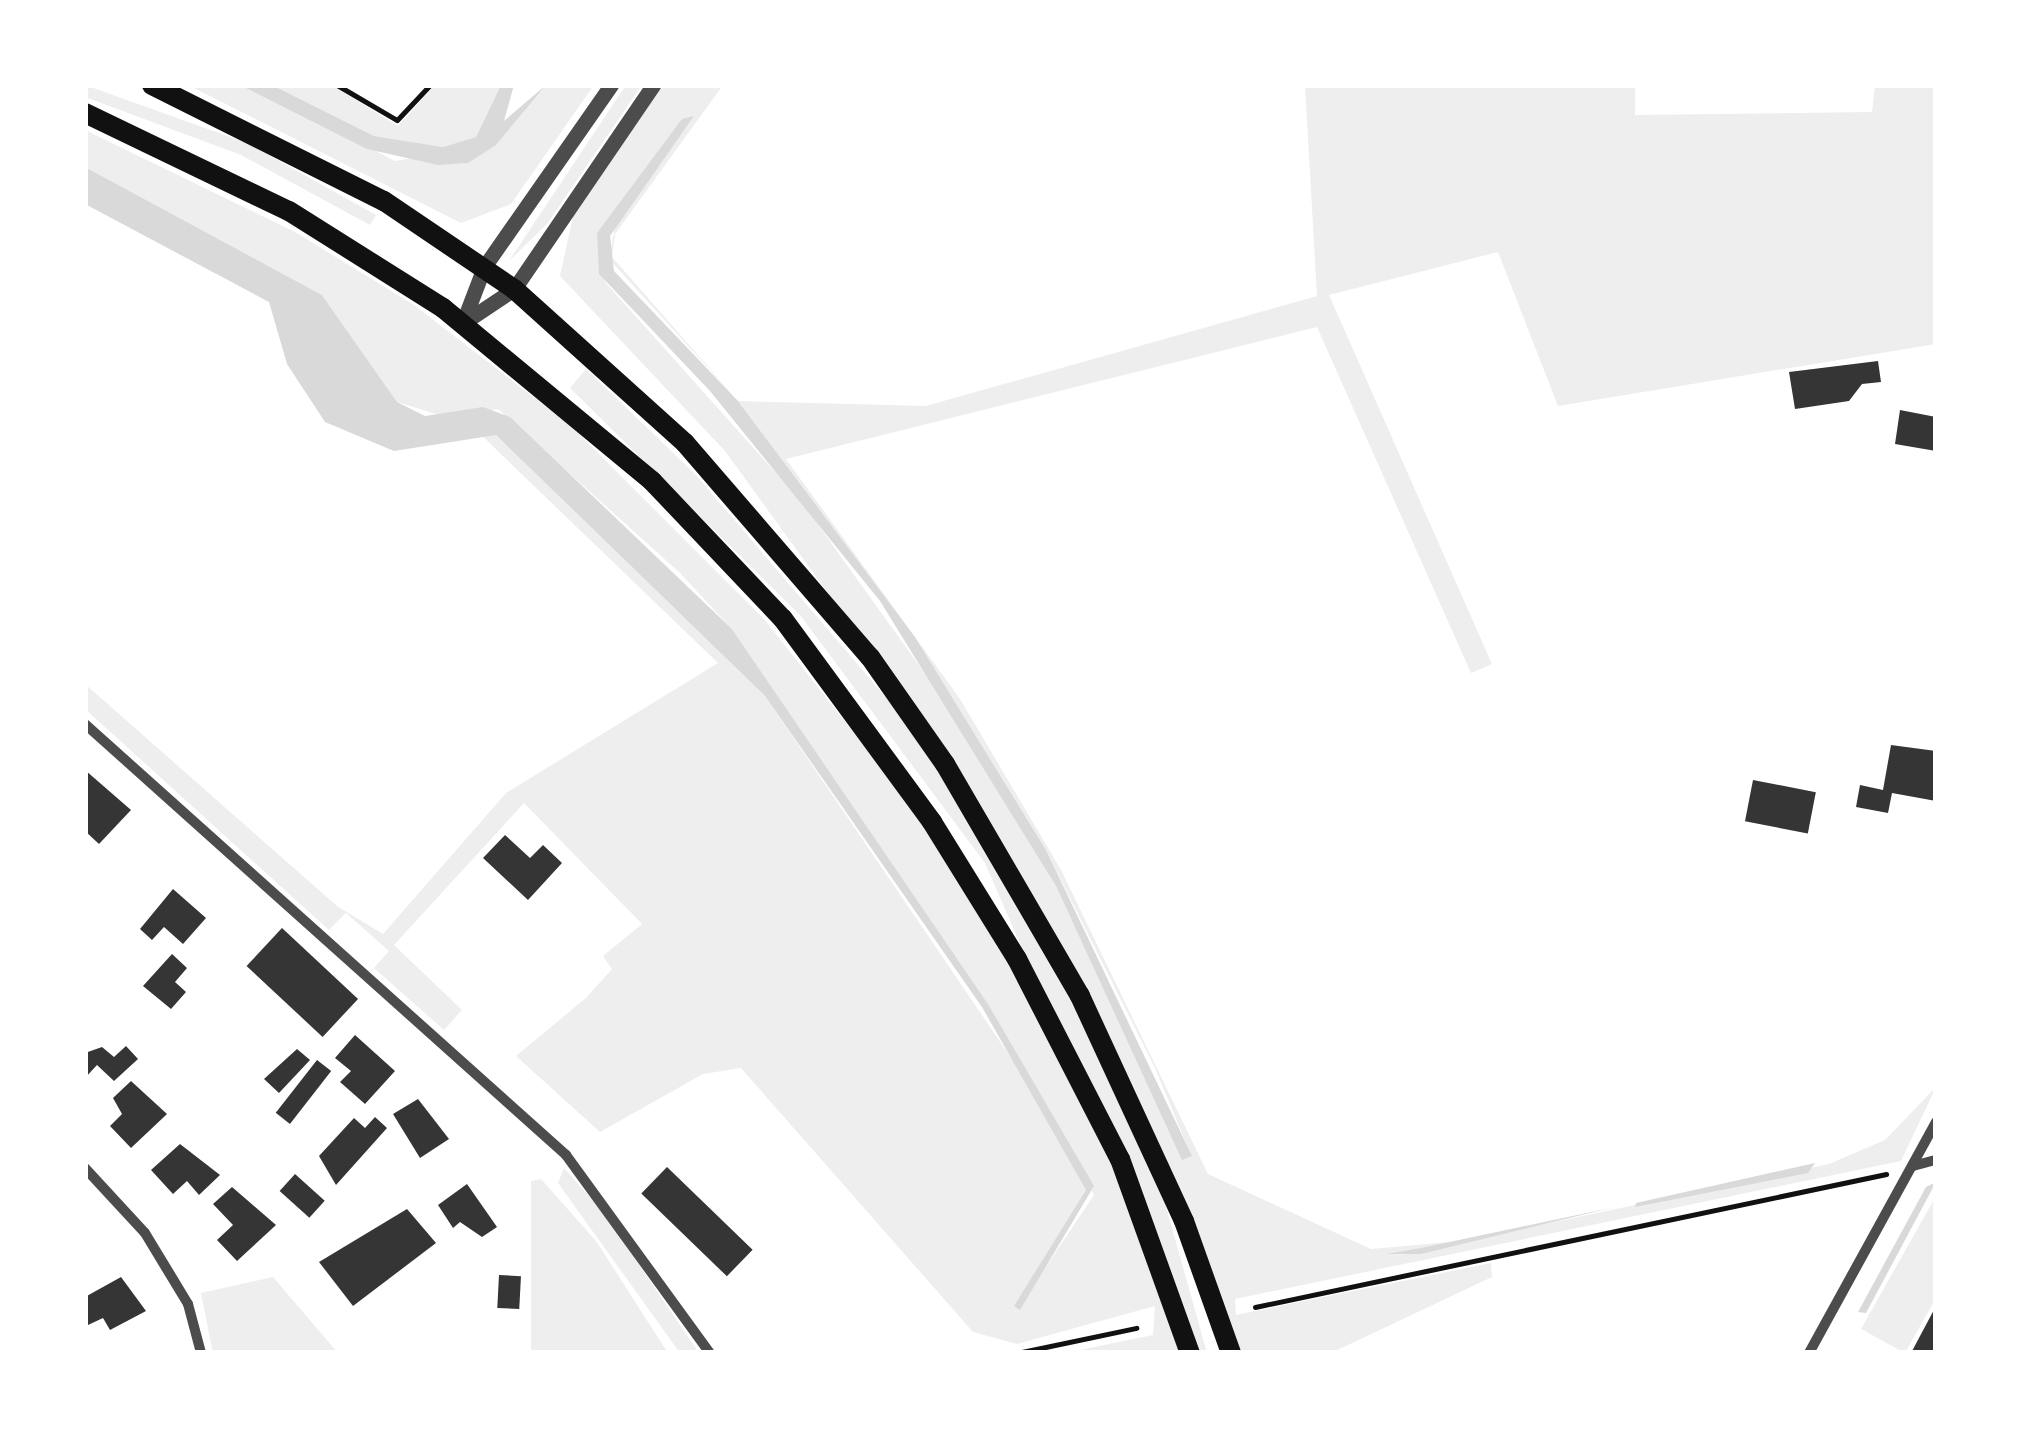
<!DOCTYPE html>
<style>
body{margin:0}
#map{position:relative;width:2021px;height:1438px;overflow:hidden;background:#fff;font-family:"Asap Condensed",sans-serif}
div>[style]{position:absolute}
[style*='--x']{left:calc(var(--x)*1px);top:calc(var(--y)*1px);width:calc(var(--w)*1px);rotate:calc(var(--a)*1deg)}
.green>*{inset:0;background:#eee}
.water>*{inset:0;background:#d9d9d9}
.building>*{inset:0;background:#353535;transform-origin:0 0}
.path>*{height:5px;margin:-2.5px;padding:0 2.5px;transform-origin:2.5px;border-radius:2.5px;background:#111}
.minor>*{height:10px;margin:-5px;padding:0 5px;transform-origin:5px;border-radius:5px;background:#4c4c4c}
.tertiary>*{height:15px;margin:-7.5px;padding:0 7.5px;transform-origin:7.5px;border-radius:7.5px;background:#4c4c4c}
.primary>*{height:20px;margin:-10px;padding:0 10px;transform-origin:10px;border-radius:10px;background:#111}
span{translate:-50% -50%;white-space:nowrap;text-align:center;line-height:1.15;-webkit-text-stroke:9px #fff;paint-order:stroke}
.frame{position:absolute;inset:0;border:88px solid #fff;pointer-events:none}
</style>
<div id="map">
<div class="green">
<i style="clip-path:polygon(85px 85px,247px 143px,376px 215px,370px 225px,241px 155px,85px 97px)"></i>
<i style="clip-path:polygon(188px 85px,240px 85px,273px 97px,395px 161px,496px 145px,546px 85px,594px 85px,511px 204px,461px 223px)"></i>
<i style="clip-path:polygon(272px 85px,331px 85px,398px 126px,435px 85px,501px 85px,476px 137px,443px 147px,374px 136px)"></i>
<i style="clip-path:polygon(626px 85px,642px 85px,547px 224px,509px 261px)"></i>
<i style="clip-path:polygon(660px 85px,723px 85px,615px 234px,612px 257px,733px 395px,609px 259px,615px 227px,694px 116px,597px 233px,605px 282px,801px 501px,951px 710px,1056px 886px,1182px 1159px,1191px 1155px,1155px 1068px,1046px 850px,915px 637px,738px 401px,926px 406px,1317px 296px,1305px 85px,1635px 85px,1635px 115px,1872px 112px,1875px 85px,1936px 85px,1936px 344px,1558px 406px,1498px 252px,1329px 295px,1492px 664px,1471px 673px,1317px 327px,786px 459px,960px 699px,1061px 870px,1208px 1174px,1371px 1249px,1449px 1242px,1389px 1257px,1829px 1164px,1885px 1140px,1936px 1087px,1901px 1161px,1235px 1299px,1236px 1315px,1491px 1263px,1492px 1277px,1331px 1353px,1239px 1353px,1107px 1032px,978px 800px,725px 451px,560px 276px,574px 212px)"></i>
<i style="clip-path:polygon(85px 130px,295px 232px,414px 305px,571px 426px,764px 619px,914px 809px,997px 940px,1111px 1163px,1182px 1353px,1065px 1353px,1153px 1335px,1155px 1306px,1017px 1344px,973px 1332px,741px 1068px,703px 1074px,600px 1132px,516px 1056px,586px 998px,612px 969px,603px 956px,642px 924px,524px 803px,394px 945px,462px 1010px,444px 1030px,374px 968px,389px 951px,346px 913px,329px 930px,85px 709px,85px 684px,337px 906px,383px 934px,506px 793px,718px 663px,479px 433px,496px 435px,765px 696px,1037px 1096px,1086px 1190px,1017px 1310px,1094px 1195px,988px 1004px,732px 629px,680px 573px,498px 409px,449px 418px,397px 402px,322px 295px,85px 167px)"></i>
<i style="clip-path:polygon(586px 369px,695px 474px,912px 728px,1039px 933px,1160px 1185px,1207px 1353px,1198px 1353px,985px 863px,800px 615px,570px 388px)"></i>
<i style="clip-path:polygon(564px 1168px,604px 1213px,699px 1353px,680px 1353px,558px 1183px)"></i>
<i style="clip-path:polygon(541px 1179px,596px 1241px,668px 1353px,531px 1353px,531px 1181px)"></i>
<i style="clip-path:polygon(1936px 1196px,1936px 1298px,1905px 1353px,1861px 1329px)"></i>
<i style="clip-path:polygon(273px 1277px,338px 1353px,213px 1353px,201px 1293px)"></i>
</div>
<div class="water">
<i style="clip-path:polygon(240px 85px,272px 85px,374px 136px,443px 147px,476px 137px,501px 85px,514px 85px,504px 121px,546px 85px,496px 145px,468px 163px,438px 165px,367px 149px)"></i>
<i style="clip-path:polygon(694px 116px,610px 236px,614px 271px,738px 401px,915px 637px,1046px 850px,1192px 1156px,1182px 1160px,1056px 886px,880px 601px,710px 391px,599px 274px,597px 233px,682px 119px)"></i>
<i style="clip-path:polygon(85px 167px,322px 295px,397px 402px,425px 416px,483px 407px,510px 417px,732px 629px,988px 1004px,1094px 1186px,1020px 1310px,1014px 1306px,1086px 1190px,982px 1007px,765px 696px,496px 435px,394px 451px,325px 422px,287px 364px,269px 302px,85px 204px)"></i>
<i style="clip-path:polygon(1815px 1163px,1808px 1173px,1635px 1207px,1636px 1203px)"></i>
<i style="clip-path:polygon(1936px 1182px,1866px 1313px,1858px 1312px,1926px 1187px)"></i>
<i style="clip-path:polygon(1615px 1207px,1421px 1254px,1386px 1254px,1421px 1248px)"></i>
</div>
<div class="building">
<i style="clip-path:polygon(1878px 361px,1881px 382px,1862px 384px,1849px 401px,1795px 409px,1789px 372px)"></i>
<i style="clip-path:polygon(1900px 410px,1936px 417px,1936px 451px,1895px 444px)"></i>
<i style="clip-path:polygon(1891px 745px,1936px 751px,1936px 801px,1892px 793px,1888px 813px,1856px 807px,1860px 785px,1883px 790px)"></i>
<i style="clip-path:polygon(85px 770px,131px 810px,99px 844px,85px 831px)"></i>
<i style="left:1753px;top:780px;width:64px;height:42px;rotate:11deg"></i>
<i style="clip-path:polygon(505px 835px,530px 858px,543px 845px,562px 863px,528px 900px,483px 858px)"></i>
<i style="clip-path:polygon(173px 889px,206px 918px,183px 944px,164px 927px,152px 940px,140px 929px)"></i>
<i style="left:282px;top:928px;width:104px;height:52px;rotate:43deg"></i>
<i style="clip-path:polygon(172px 954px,187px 968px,175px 982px,186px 992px,171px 1009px,143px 986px)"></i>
<i style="clip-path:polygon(355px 1035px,395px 1071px,365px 1104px,340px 1082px,351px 1071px,335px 1058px)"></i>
<i style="clip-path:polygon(126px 1046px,138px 1059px,114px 1081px,97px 1065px,85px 1078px,85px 1053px,102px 1047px,114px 1057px)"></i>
<i style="clip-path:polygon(297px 1049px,310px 1060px,279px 1093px,264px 1079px)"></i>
<i style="left:317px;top:1060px;width:18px;height:67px;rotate:38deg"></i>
<i style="clip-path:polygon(131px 1081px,167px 1114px,131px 1148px,110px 1126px,122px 1114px,113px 1098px)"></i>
<i style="clip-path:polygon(418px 1099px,449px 1139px,420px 1158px,393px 1114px)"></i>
<i style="clip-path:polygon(375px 1117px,387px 1128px,336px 1185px,319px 1156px,354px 1118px,365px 1128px)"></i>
<i style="clip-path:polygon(180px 1144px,220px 1175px,199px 1195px,187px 1181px,173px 1194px,151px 1170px)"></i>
<i style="left:667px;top:1167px;width:119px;height:37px;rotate:44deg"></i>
<i style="left:295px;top:1174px;width:40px;height:23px;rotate:42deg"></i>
<i style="clip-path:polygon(467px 1184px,497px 1227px,482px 1237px,460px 1222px,453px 1228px,438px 1205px)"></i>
<i style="clip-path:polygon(232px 1187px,276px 1225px,237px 1261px,217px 1240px,233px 1225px,213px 1204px)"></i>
<i style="clip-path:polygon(407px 1209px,436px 1243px,353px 1306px,319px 1262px)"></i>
<i style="left:499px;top:1275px;width:22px;height:33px;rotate:3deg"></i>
<i style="clip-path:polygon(121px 1277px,146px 1311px,110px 1330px,103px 1318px,88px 1325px,85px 1297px)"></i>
<i style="clip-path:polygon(1936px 1306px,1936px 1353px,1911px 1353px)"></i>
</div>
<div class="path">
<i style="--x:337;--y:85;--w:69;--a:30.3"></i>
<i style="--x:397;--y:120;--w:48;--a:-46.7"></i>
<i style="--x:1255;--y:1307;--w:645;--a:-11.9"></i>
<i style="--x:1017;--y:1353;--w:122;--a:-11.9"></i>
</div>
<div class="minor">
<i style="--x:85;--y:724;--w:646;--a:41.86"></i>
<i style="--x:566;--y:1155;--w:245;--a:54"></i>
<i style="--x:1913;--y:1166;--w:24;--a:-15"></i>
<i style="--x:85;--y:1168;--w:88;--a:47.3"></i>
<i style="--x:145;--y:1233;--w:83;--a:58.8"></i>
<i style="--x:188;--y:1304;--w:51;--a:75.1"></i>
<i style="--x:1809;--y:1353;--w:264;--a:-61.2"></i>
</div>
<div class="tertiary">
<i style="--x:463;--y:322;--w:59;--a:-69.1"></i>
<i style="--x:484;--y:267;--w:222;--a:-55.1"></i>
<i style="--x:463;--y:323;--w:61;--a:-33.7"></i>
<i style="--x:514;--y:289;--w:247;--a:-55.7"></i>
</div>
<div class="primary">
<i style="--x:152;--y:85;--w:259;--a:26.6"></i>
<i style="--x:384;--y:201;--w:157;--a:34.1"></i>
<i style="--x:514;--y:289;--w:230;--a:42"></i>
<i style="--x:685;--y:443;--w:283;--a:49.2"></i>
<i style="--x:870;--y:657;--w:131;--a:55"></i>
<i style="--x:945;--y:764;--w:268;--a:59.8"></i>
<i style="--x:1080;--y:996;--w:248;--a:65.2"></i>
<i style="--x:1184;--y:1221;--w:140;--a:70.4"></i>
<i style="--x:85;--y:113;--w:226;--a:25.7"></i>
<i style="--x:289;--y:211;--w:182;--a:32.2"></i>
<i style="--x:443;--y:308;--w:271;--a:39.6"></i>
<i style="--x:652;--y:481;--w:190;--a:46.5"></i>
<i style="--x:783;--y:619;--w:252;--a:53.7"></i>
<i style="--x:932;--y:822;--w:161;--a:58.2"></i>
<i style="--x:1017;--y:959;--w:225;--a:62.8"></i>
<i style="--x:1120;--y:1159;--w:206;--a:70.2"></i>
</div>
<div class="frame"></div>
</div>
